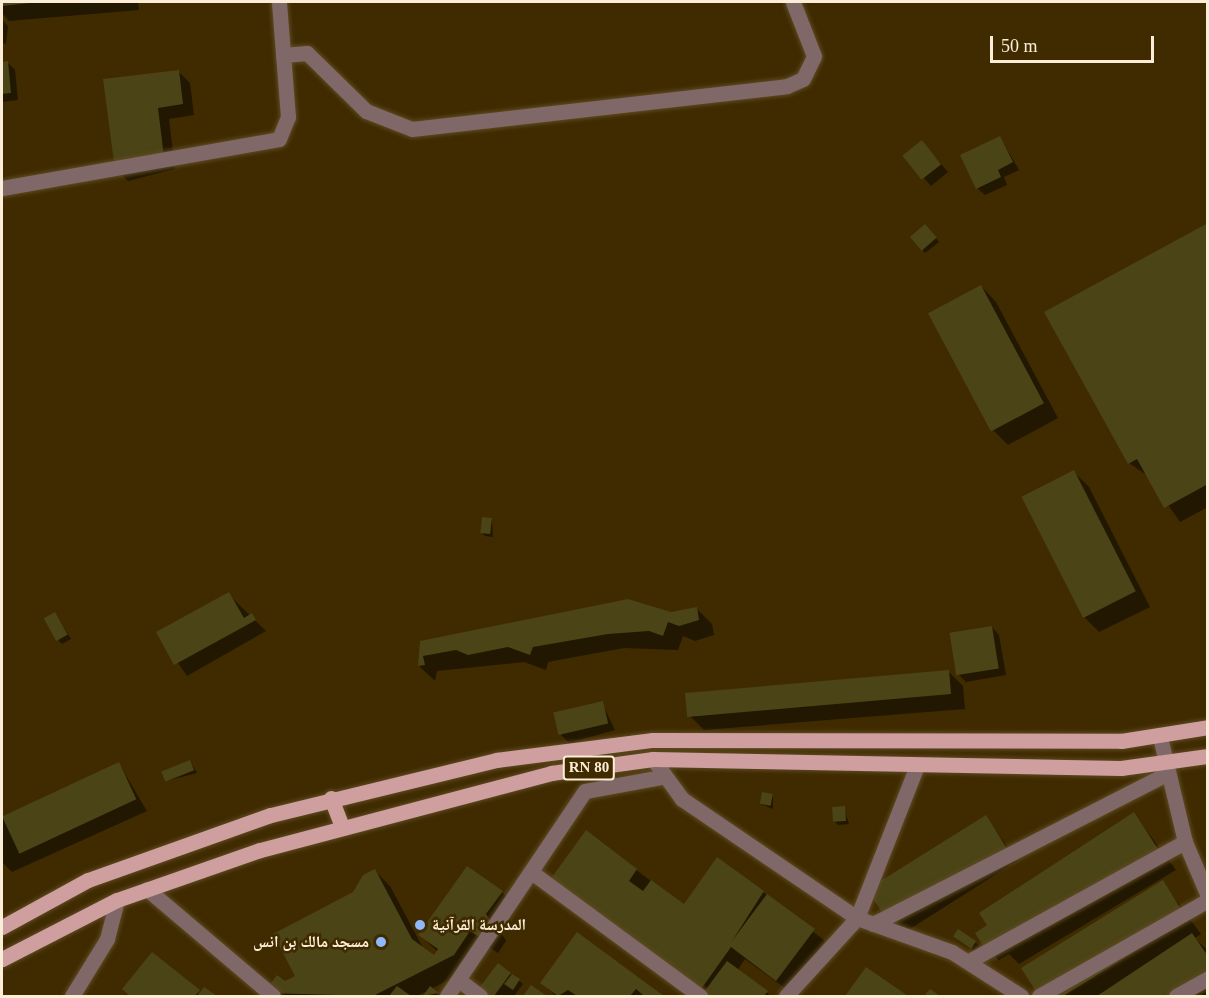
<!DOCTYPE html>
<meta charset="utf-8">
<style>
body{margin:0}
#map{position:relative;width:1209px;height:998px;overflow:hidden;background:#402b00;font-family:"Times New Roman","Noto Naskh Arabic",serif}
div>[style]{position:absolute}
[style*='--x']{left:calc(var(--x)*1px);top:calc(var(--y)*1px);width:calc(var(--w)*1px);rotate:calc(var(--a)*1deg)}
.shadow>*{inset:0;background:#0007}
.building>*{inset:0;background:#4b4416;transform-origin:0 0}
.roads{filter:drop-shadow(0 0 2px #5e4a22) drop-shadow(0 0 2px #5e4a22)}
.minor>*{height:15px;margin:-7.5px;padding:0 7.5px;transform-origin:7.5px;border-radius:7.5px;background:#7f6867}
.primary>*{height:15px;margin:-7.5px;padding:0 7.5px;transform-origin:7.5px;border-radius:7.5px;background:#ce9f9e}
.dots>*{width:16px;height:16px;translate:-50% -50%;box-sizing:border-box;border:3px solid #402b00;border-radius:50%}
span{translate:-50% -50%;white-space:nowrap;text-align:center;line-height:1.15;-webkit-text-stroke:5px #402b00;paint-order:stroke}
.shield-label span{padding:2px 4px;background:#402b00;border:2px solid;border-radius:4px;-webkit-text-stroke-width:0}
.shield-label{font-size:15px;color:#fbedd7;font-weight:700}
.poi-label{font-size:16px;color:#fbedd7;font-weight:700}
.left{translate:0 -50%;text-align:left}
.right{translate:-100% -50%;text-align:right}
.frame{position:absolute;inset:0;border:3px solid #fbedd7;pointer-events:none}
.scale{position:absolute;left:990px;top:36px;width:164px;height:27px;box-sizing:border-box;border:3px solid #fbedd7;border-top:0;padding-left:8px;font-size:18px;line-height:21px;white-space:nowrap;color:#fbedd7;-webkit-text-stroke:4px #402b00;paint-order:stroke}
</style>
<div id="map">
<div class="shadow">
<i style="clip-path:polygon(2px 2px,138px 2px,139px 10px,9px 21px,2px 13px)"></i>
<i style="clip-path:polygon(2px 20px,8px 26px,6px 44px,2px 43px)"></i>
<i style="clip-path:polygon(7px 62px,15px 70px,18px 100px,2px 102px,2px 63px)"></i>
<i style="clip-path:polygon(178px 71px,190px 83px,194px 115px,169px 119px,175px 169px,128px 181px,116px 169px)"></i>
<i style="clip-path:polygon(1000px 137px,1019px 170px,1004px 177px,1007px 185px,985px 195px,977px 188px)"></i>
<i style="clip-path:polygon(929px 150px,948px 172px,931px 186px,905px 156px)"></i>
<i style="clip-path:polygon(1208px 225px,1208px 507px,1180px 522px,1148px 476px,1129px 463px)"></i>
<i style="clip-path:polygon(929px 229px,939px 242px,925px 253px,912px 237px)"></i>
<i style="clip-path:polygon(981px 286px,996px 302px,1058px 418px,1008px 445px,993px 430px)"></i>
<i style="clip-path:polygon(1074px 472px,1089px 487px,1150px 607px,1099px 632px,1084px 617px)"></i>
<i style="clip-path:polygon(492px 520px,493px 537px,485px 536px,482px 533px)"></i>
<i style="clip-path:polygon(228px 594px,266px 631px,187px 676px,158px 633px)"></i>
<i style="clip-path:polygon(697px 609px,712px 624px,714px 635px,695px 641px,683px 636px,678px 650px,624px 648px,548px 662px,546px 670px,524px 662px,437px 671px,435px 681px,419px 666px,421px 642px)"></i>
<i style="clip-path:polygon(55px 614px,71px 639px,62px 644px,59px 641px)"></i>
<i style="clip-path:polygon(992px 627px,999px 635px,1006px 675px,966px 682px,958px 674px)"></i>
<i style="clip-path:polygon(948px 671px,963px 686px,965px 709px,704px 730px,689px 715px)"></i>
<i style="clip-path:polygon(602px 703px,615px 730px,569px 743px,561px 735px)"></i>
<i style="clip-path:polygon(190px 761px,197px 773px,166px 781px)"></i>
<i style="clip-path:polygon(119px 764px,147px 811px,12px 872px,2px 862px,2px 818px)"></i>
<i style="clip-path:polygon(773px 795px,773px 809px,761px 804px)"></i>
<i style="clip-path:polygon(844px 808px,849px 824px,838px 825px,835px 822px)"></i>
<i style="clip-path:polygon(1134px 814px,1176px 870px,1019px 964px,1009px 954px,999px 960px,984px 945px)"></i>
<i style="clip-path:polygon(986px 817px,1017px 861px,902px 934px,891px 922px)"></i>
<i style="clip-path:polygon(586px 832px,684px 906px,763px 892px,825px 941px,789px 991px,745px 959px,737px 971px,771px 996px,702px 996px)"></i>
<i style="clip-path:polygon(375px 871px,390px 886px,423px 948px,435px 957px,438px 952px,420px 935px,502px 892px,517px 907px,500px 930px,506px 941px,498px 953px,486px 945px,469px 969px,431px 989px,441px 996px,424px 996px,429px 990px,417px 996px,270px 996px,297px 977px)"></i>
<i style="clip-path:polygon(1162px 882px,1201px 934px,1195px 938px,1208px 951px,1208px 996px,1041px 996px)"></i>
<i style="clip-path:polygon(959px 931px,979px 945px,975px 951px,958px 940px)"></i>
<i style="clip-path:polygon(866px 969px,905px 996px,847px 996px)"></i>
<i style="clip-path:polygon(510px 974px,523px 984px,514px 996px,475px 996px)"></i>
<i style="clip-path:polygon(542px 983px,645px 984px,662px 996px,556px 996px)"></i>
<i style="clip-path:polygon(124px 989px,201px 994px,205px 989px,215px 996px,131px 996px)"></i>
</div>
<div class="building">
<i style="clip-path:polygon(2px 2px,30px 2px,30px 3px,2px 6px)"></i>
<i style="clip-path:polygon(8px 61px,11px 93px,2px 94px,2px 62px)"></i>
<i style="clip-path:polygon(179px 70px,183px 104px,158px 108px,164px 157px,115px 170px,103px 79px)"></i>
<i style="clip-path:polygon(1000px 136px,1013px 162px,998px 170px,1001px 177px,976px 189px,960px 155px)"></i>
<i style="left:922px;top:140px;width:31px;height:25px;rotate:52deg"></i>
<i style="clip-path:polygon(1208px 223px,1208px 484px,1164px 508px,1137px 459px,1128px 464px,1044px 312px)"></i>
<i style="left:925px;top:224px;width:18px;height:20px;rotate:49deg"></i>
<i style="left:981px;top:285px;width:134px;height:60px;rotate:62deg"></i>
<i style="left:1074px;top:470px;width:136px;height:59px;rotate:63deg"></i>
<i style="left:482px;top:517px;width:10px;height:16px;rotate:6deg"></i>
<i style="clip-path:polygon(229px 592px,244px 618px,252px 613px,256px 620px,174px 665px,156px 632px)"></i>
<i style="clip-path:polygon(628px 599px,671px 612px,697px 607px,699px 620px,679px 626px,668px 622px,663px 636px,649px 631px,608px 634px,533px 647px,530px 655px,508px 647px,468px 655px,456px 650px,423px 656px,425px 665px,418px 666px,420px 641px)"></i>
<i style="left:55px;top:612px;width:26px;height:13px;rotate:61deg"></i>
<i style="left:992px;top:626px;width:43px;height:43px;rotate:81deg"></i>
<i style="left:949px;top:670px;width:24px;height:265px;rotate:85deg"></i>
<i style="left:603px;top:701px;width:23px;height:51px;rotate:77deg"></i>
<i style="left:190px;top:760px;width:11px;height:31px;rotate:68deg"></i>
<i style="left:119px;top:762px;width:41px;height:129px;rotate:65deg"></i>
<i style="left:762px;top:792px;width:11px;height:12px;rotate:10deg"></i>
<i style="left:845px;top:806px;width:15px;height:13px;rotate:86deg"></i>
<i style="clip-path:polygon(1134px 812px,1162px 855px,983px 946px,975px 933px,987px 925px,979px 913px)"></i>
<i style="left:986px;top:815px;width:40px;height:140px;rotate:58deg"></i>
<i style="clip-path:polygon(586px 830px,637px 869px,629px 881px,643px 891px,651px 880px,684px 904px,717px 857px,764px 891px,732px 941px,767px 894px,815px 929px,776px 981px,731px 947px,699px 992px,547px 884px)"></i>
<i style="clip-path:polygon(467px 866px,503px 891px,486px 914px,492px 925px,482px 939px,470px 931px,454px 955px,373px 996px,264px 993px,277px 975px,285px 981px,295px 976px,273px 934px,353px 892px,363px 875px,375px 869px,412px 939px,434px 955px,438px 949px,418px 935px)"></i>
<i style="clip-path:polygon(1163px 880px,1187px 919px,1063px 996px,1039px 996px,1021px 968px)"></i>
<i style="left:958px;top:929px;width:22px;height:9px;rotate:34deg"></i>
<i style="clip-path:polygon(577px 932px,642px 980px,664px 996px,644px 996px,636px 989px,630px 996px,577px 996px,568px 990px,558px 996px,540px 983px)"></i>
<i style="clip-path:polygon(1192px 933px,1208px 956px,1208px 986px,1192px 996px,1097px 996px)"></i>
<i style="clip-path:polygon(152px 952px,200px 990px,195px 996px,130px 996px,122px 989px)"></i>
<i style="clip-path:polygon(727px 961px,768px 991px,764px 996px,701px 996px)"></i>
<i style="clip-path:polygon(498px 963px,511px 973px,494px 996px,473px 996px)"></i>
<i style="clip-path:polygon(866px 967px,908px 996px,845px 996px)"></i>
<i style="clip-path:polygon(512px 974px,520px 979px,513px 990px,504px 984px)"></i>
<i style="clip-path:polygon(531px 985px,547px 996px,523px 996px)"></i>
<i style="clip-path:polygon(397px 986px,411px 996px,389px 996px)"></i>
<i style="clip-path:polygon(430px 986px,439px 993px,423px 996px)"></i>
<i style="clip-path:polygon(204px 987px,217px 996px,197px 996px)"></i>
<i style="clip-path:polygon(930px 989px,940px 996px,924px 996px)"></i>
</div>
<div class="roads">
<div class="minor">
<i style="--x:283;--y:55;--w:24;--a:-5"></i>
<i style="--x:307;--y:53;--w:83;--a:44.5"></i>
<i style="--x:366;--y:111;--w:49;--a:21.4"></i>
<i style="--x:412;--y:129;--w:377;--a:-6.5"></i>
<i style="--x:787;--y:86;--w:17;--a:-24"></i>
<i style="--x:803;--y:79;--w:25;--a:-64"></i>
<i style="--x:814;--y:56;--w:58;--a:-111.3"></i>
<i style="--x:2;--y:188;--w:281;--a:-10"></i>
<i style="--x:279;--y:139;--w:24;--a:-68"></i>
<i style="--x:288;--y:117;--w:115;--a:-94.5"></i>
<i style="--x:1160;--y:737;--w:108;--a:76.6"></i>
<i style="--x:1185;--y:842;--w:59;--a:66.9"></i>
<i style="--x:653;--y:759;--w:49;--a:54.1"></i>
<i style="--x:682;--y:799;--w:212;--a:34.2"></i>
<i style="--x:857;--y:918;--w:101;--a:19.7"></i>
<i style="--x:952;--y:952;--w:82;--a:32.5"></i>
<i style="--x:534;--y:874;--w:206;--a:36.3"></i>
<i style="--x:147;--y:889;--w:165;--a:40.3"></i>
<i style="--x:873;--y:924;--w:331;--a:-27.1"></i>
<i style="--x:969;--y:961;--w:247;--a:-28.9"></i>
<i style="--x:460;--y:981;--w:25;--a:37"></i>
<i style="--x:72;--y:996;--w:67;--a:-58.4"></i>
<i style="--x:107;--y:939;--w:40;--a:-75.6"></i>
<i style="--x:447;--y:996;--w:247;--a:-56.1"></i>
<i style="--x:585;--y:791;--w:77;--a:-10.4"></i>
<i style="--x:786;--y:996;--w:105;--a:-47.7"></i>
<i style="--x:857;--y:918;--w:163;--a:-68.5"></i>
<i style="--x:1039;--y:996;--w:194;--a:-29.6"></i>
<i style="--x:1176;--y:996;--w:37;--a:-29"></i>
</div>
<div class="primary">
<i style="--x:331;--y:798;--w:31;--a:69"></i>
<i style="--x:2;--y:927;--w:98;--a:-28.7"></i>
<i style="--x:88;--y:880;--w:194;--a:-19.6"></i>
<i style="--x:271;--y:815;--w:232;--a:-13.7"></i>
<i style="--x:496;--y:760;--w:158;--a:-7.3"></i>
<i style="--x:653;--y:740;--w:468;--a:0.1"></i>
<i style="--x:1121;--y:741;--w:88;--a:-9.1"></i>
<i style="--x:2;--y:959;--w:129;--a:-27.2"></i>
<i style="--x:117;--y:900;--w:151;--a:-19.3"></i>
<i style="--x:260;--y:850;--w:301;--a:-14.8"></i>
<i style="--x:551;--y:773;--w:103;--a:-7.8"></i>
<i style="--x:653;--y:759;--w:468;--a:1.1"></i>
<i style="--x:1121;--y:768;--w:88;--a:-7.9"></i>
</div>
</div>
<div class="dots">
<i style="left:420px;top:925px;background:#8fb8fd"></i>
<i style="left:381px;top:942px;background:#8fb8fd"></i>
</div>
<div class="shield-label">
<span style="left:589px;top:768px">RN 80</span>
</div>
<div class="poi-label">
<span class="left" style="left:432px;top:925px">المدرسة القرآنية</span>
<span class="right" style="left:369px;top:942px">مسجد مالك بن انس</span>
</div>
<div class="frame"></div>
<div class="scale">50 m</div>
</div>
